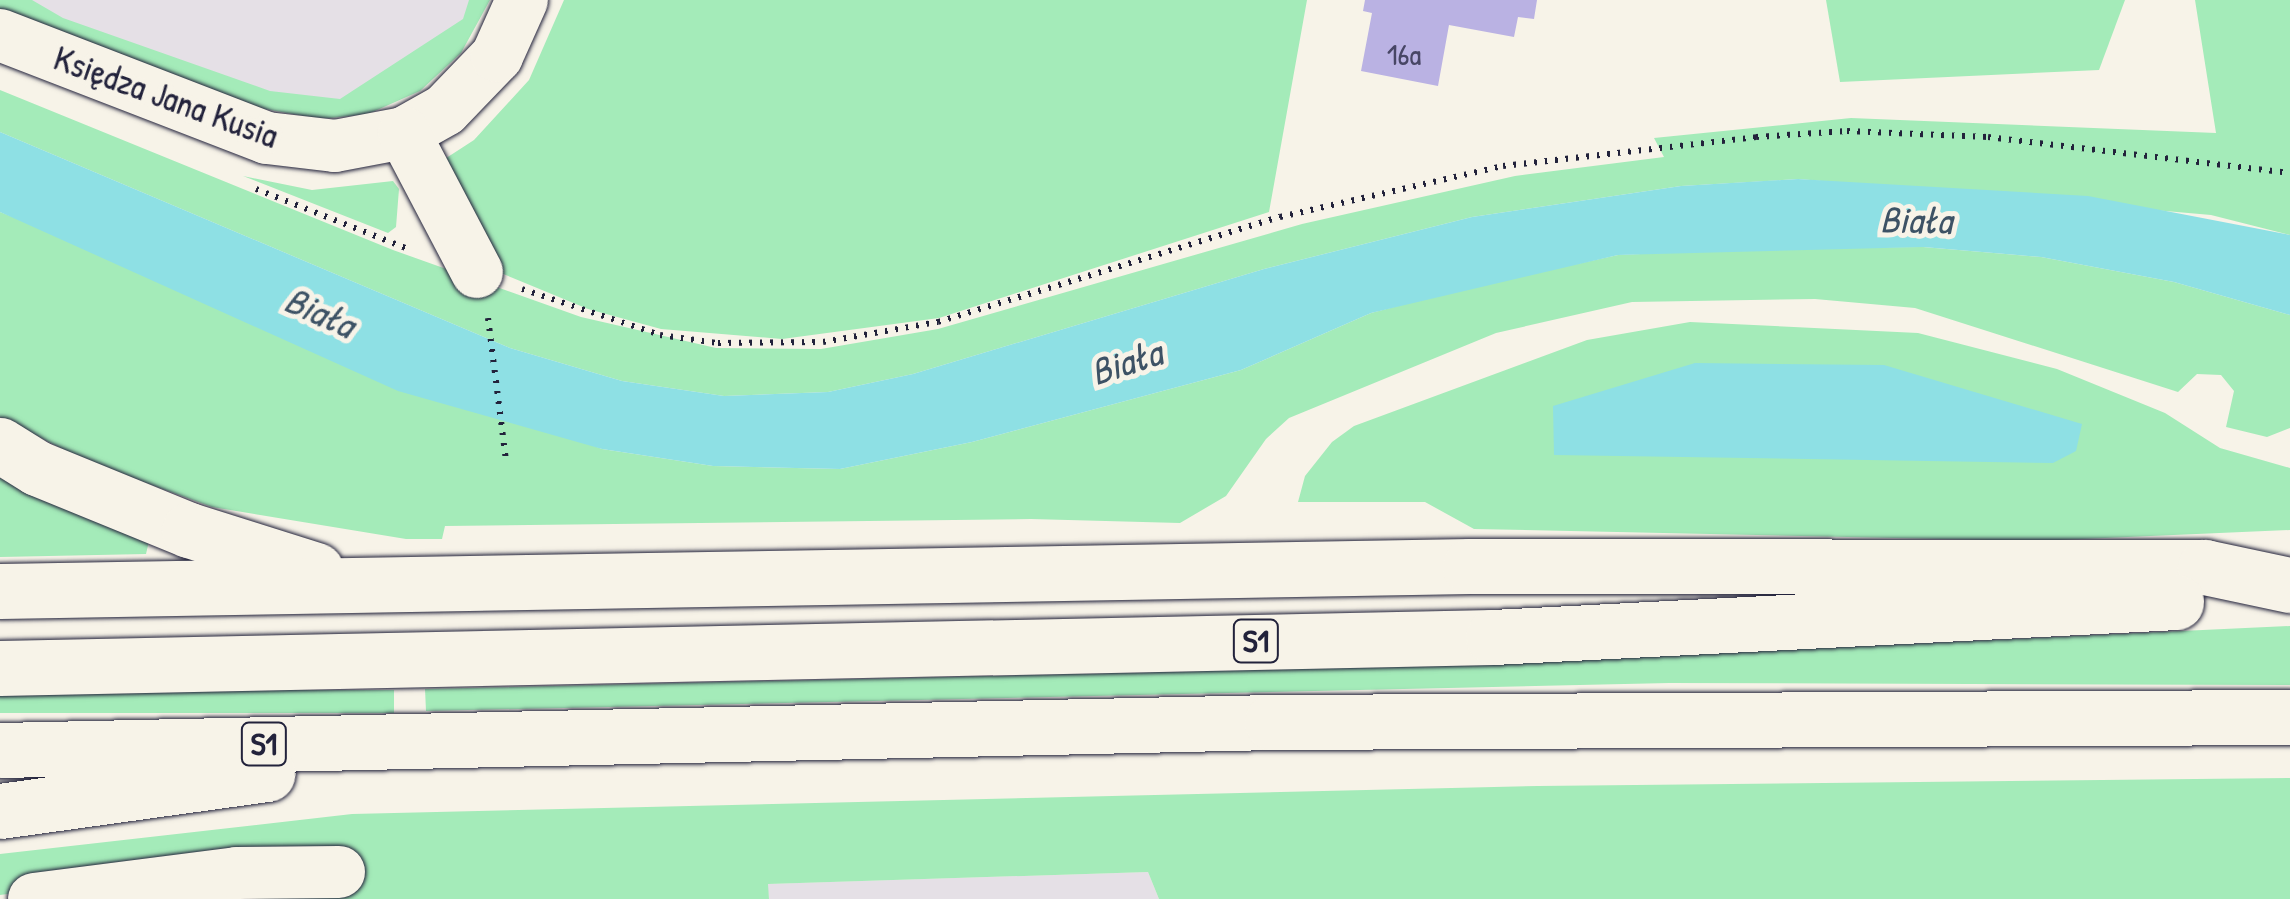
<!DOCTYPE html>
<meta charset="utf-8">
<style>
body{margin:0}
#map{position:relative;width:2290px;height:899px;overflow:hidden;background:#f7f3e8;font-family:"Patrick Hand",sans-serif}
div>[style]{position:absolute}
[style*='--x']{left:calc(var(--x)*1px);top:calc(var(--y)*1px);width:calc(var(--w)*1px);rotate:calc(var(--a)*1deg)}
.built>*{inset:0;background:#e5e0e6}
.green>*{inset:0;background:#a4ebb9;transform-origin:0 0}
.water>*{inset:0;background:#8ee0e4}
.building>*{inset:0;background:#bab2e3}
.path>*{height:6px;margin-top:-3px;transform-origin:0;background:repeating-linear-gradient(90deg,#22223b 0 2.5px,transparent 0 10.5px)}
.roads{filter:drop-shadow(0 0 2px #22223b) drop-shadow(0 0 2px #22223b)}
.minor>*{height:52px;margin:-26px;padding:0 26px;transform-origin:26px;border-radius:26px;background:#f7f3e8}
.highway>*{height:55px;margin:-27.5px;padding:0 27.5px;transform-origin:27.5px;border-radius:27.5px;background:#f7f3e8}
span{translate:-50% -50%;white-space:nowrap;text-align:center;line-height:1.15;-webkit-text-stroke:10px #f7f3e8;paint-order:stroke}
.number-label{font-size:30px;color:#484665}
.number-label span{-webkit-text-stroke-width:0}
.shield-label span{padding:2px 8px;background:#f7f3e8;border:2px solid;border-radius:8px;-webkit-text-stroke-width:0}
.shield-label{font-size:32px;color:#22223b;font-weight:700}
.street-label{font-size:35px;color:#22223b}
.water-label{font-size:38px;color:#3d5265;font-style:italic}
</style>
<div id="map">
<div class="built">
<i style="clip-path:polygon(0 0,482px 0,472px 25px,347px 108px,269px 100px)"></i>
<i style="clip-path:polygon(1148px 872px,1159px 899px,769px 899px,767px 884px)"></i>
</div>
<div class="green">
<i style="clip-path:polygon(0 0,32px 0,63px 18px,270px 91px,340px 99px,463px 19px,469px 0,490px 0,461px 53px,420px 91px,368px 114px,321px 119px,259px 108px,0 14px)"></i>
<i style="clip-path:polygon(564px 0,1307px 0,1269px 212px,939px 318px,782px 339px,661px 329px,588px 309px,484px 266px,437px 164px,474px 140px,529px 80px)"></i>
<i style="clip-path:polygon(1826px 0,2125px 0,2099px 70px,1840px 82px)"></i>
<i style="clip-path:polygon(2195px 0,2290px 0,2290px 235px,2211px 215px,1799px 179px,1681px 186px,1472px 217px,1264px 269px,913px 374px,828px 392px,724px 396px,622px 381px,510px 348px,0 132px,0 90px,393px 250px,581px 317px,716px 348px,821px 349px,938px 329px,1302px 224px,1515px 176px,1664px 157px,1654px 138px,1851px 118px,2216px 133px)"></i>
<i style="clip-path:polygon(243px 176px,312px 190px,393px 181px,399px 189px,396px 227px,388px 233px)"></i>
<i style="clip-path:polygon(0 212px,602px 449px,713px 466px,840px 469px,972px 442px,1241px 370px,1371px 313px,1467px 288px,1618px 255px,1778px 248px,1923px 247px,2041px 257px,2174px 282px,2290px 315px,2290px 428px,2267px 437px,2226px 427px,2234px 391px,2221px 375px,2197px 374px,2178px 392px,1915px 308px,1815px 299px,1632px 302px,1496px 333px,1289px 418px,1266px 439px,1226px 496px,1180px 523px,1031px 519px,445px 526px,442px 539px,406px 539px,212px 507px,86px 461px,0 417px)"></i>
<i style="clip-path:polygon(1690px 322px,1918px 333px,2057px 369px,2165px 413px,2220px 448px,2290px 468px,2290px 530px,2036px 541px,1474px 529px,1425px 502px,1298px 502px,1305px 476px,1332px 442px,1354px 426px,1587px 340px)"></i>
<i style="clip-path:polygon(0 478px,149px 541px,146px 554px,0 557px)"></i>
<i style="clip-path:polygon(2290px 626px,2290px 685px,1669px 683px,426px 711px,425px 689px,1457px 665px)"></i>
<i style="left:394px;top:690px;width:23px;height:394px;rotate:90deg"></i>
<i style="clip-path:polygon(2290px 778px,2290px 899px,1159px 899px,1148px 872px,768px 884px,769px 899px,256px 899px,239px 864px,0 895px,0 854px,352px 814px,1538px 786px)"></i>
</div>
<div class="water">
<i style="clip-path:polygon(0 132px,510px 348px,622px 381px,724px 396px,828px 392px,913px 374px,1264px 269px,1472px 217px,1681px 186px,1798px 179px,2088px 196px,2290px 235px,2290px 315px,2174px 282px,2041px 257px,1923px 247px,1618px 255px,1371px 313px,1241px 370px,972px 442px,840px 469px,713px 466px,602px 449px,398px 391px,0 212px)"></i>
<i style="clip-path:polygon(1695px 363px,1884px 365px,2082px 424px,2076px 451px,2053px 463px,1554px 455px,1553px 406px)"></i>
</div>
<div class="building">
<i style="clip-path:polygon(1365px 0,1537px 0,1534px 19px,1518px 17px,1514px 37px,1449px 25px,1438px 86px,1361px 71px,1372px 13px,1363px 11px)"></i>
</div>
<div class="path">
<i style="--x:256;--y:189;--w:167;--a:21.5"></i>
<i style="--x:522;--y:289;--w:145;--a:18.4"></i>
<i style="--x:660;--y:335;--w:59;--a:7.9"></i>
<i style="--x:718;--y:343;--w:105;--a:-0.5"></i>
<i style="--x:823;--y:342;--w:117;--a:-9.9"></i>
<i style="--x:938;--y:322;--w:358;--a:-17.1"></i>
<i style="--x:1280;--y:217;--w:229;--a:-12.9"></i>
<i style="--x:1503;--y:166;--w:255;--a:-6.5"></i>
<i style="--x:1756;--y:137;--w:91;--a:-3.8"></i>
<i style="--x:1847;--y:131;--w:141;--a:2.4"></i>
<i style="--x:1988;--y:137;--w:304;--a:6.8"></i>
<i style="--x:488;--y:318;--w:144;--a:82.8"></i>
</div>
<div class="roads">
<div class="minor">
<i style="--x:0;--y:35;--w:286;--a:21.1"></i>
<i style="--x:267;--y:138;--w:68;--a:6.7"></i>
<i style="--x:335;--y:146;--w:70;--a:-10.7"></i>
<i style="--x:404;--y:133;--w:47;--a:-29.3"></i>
<i style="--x:445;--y:110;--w:75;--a:-46.1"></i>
<i style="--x:497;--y:56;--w:61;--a:-65.9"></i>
<i style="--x:404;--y:133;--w:157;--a:62.3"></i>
<i style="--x:34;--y:899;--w:205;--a:-7.3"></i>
<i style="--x:237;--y:873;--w:102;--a:-0.6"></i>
</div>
<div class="highway">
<i style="--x:0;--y:445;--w:44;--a:31.9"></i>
<i style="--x:37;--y:468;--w:164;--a:22.2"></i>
<i style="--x:189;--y:530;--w:133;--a:17.5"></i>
<i style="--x:0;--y:591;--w:1470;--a:-0.97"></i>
<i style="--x:1470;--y:566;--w:735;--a:0.08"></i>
<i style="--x:2205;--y:567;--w:87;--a:12"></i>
<i style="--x:0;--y:668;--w:1493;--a:-1.19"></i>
<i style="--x:1493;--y:637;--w:684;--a:-2.93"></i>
<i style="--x:0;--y:750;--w:1272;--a:-1.26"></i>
<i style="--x:1272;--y:722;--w:1018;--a:-0.28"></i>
<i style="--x:0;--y:811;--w:270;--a:-7.9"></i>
</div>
</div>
<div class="number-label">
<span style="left:1404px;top:54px">16a</span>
</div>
<div class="shield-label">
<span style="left:1256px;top:641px">S1</span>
<span style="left:264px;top:744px">S1</span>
</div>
<div class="street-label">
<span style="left:166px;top:97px;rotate:20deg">Księdza Jana Kusia</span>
</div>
<div class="water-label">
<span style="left:1916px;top:220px;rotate:1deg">Biała</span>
<span style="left:320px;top:312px;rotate:24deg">Biała</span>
<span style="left:1126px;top:362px;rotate:-18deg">Biała</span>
</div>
</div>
